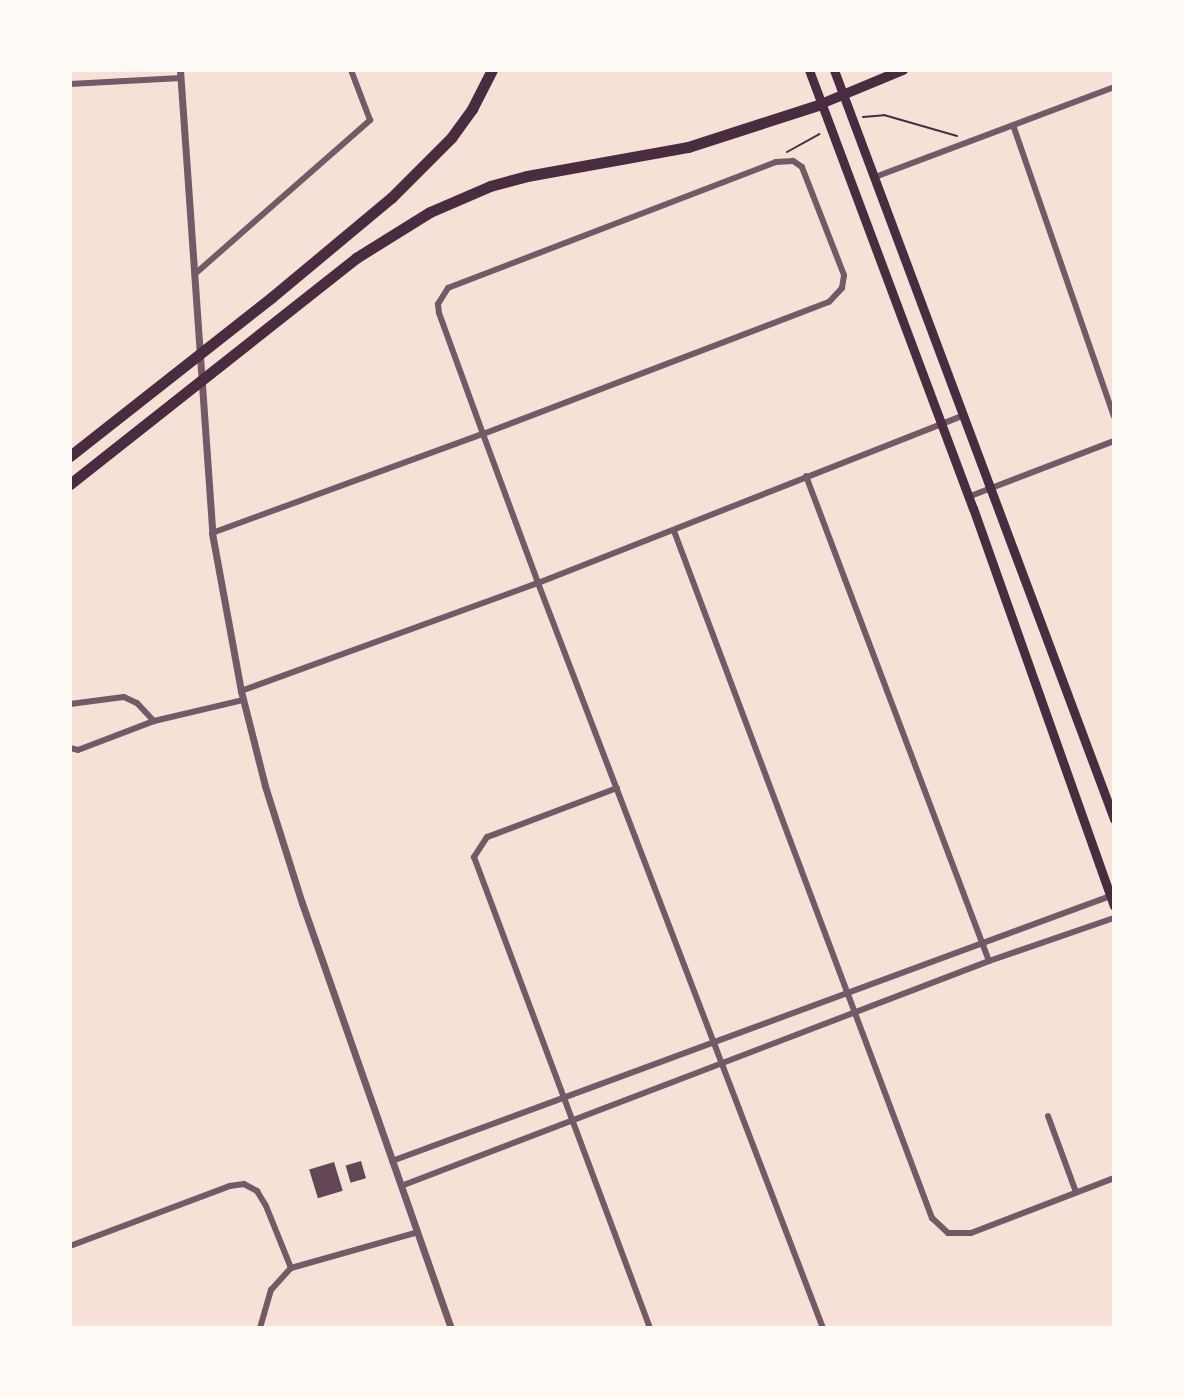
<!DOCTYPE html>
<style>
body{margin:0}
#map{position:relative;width:1184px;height:1398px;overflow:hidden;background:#f7e1d7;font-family:Ubuntu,sans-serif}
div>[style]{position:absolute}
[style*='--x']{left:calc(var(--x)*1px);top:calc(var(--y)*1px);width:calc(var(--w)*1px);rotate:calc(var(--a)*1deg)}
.building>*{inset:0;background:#644757;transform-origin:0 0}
.path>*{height:2px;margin:-1px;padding:0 1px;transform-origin:1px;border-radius:1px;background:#4a2c40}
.minor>*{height:6px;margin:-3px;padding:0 3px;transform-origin:3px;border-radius:3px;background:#755966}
.tertiary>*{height:7px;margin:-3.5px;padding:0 3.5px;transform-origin:3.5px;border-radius:3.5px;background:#755966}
.primary>*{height:9px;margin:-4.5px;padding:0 4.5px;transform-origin:4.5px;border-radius:4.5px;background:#4a2c40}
.trunk>*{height:10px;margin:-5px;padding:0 5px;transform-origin:5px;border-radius:5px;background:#4a2c40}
.motorway>*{height:11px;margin:-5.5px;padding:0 5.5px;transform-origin:5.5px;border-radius:5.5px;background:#4a2c40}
span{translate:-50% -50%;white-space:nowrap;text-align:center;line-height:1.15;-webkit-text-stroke:7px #fffaf5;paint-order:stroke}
.frame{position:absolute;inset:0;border:72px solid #fffaf5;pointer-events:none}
</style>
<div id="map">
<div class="building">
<i style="left:361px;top:1161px;width:18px;height:16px;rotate:74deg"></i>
<i style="left:334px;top:1162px;width:30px;height:26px;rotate:73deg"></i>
</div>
<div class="path">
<i style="--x:863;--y:117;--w:21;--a:-5"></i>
<i style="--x:884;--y:115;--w:76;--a:16"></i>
<i style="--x:787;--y:152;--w:37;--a:-29"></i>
</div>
<div class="minor">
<i style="--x:70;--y:84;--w:111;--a:-3.1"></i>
<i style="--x:1013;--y:125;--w:308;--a:70.9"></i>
<i style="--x:875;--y:177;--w:255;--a:-20.6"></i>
<i style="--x:196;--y:273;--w:232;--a:-41.3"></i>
<i style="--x:370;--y:120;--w:53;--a:-110.8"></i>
<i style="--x:806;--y:476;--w:518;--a:69.33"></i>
<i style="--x:968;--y:497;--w:156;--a:-21"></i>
<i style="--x:674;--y:531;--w:734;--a:69.42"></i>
<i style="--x:932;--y:1218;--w:22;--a:43"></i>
<i style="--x:948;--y:1233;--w:23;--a:0"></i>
<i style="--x:971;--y:1233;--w:153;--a:-21"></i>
<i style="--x:212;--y:533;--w:289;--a:-20.1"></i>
<i style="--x:483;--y:434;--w:370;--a:-20.9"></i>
<i style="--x:829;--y:302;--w:19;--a:-47"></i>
<i style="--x:842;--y:288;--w:13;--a:-81"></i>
<i style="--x:844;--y:275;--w:116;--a:-111.3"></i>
<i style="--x:802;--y:167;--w:11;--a:-146"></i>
<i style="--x:793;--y:161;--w:17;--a:177"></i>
<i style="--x:776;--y:162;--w:351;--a:159"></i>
<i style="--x:448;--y:288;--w:19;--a:122"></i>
<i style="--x:438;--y:304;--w:9;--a:84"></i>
<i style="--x:439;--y:313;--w:129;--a:70"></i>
<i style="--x:483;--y:434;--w:159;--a:69.7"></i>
<i style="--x:538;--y:583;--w:798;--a:69.07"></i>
<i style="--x:241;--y:691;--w:316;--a:-20"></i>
<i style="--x:538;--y:583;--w:458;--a:-21.5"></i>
<i style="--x:70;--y:704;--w:54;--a:-7.4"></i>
<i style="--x:124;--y:697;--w:14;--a:25"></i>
<i style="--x:137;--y:703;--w:25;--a:47"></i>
<i style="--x:154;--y:721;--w:91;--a:-13.3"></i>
<i style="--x:70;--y:748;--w:8;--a:14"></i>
<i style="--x:78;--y:750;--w:81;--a:-20.9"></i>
<i style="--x:617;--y:788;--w:139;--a:159.3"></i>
<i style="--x:487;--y:837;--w:24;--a:123"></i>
<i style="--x:474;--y:857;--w:503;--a:69.51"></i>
<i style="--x:1048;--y:1116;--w:81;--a:69.8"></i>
<i style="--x:392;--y:1161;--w:769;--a:-20.25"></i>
<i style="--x:401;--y:1186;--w:630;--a:-20.94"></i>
<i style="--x:989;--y:961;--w:132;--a:-19"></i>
<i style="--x:70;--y:1246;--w:171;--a:-20.6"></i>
<i style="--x:230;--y:1186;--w:14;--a:-8"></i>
<i style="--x:244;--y:1184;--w:15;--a:28"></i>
<i style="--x:257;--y:1191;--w:17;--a:59"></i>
<i style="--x:266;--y:1206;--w:67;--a:68"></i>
<i style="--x:260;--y:1328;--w:40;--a:-74"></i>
<i style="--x:271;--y:1290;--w:30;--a:-48"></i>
<i style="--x:291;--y:1268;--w:132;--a:-15.8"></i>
</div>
<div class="tertiary">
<i style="--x:180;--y:70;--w:464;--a:86"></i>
<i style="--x:212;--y:533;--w:161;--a:79.6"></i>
<i style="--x:241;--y:691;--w:98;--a:75.8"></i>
<i style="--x:265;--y:786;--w:123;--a:72.5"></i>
<i style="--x:302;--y:903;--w:450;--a:70.7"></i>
</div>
<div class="primary">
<i style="--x:809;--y:70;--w:468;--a:69.5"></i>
<i style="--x:973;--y:508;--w:422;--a:70.5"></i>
<i style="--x:834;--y:70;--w:800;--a:69.5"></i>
</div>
<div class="trunk">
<i style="--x:821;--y:104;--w:89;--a:-22.5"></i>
</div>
<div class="motorway">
<i style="--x:70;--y:456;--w:257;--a:-38.2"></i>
<i style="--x:272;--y:297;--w:155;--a:-39.8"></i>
<i style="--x:391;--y:198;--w:85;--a:-45"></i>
<i style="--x:451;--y:138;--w:36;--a:-54"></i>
<i style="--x:472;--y:109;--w:44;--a:-62.9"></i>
<i style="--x:70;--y:484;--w:365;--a:-38.3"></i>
<i style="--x:356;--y:258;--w:87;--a:-31.9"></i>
<i style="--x:430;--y:212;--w:65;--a:-23.4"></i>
<i style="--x:490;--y:186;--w:38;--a:-15"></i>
<i style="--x:527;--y:176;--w:164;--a:-10.2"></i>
<i style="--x:688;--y:147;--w:140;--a:-17.9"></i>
</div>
<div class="frame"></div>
</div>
